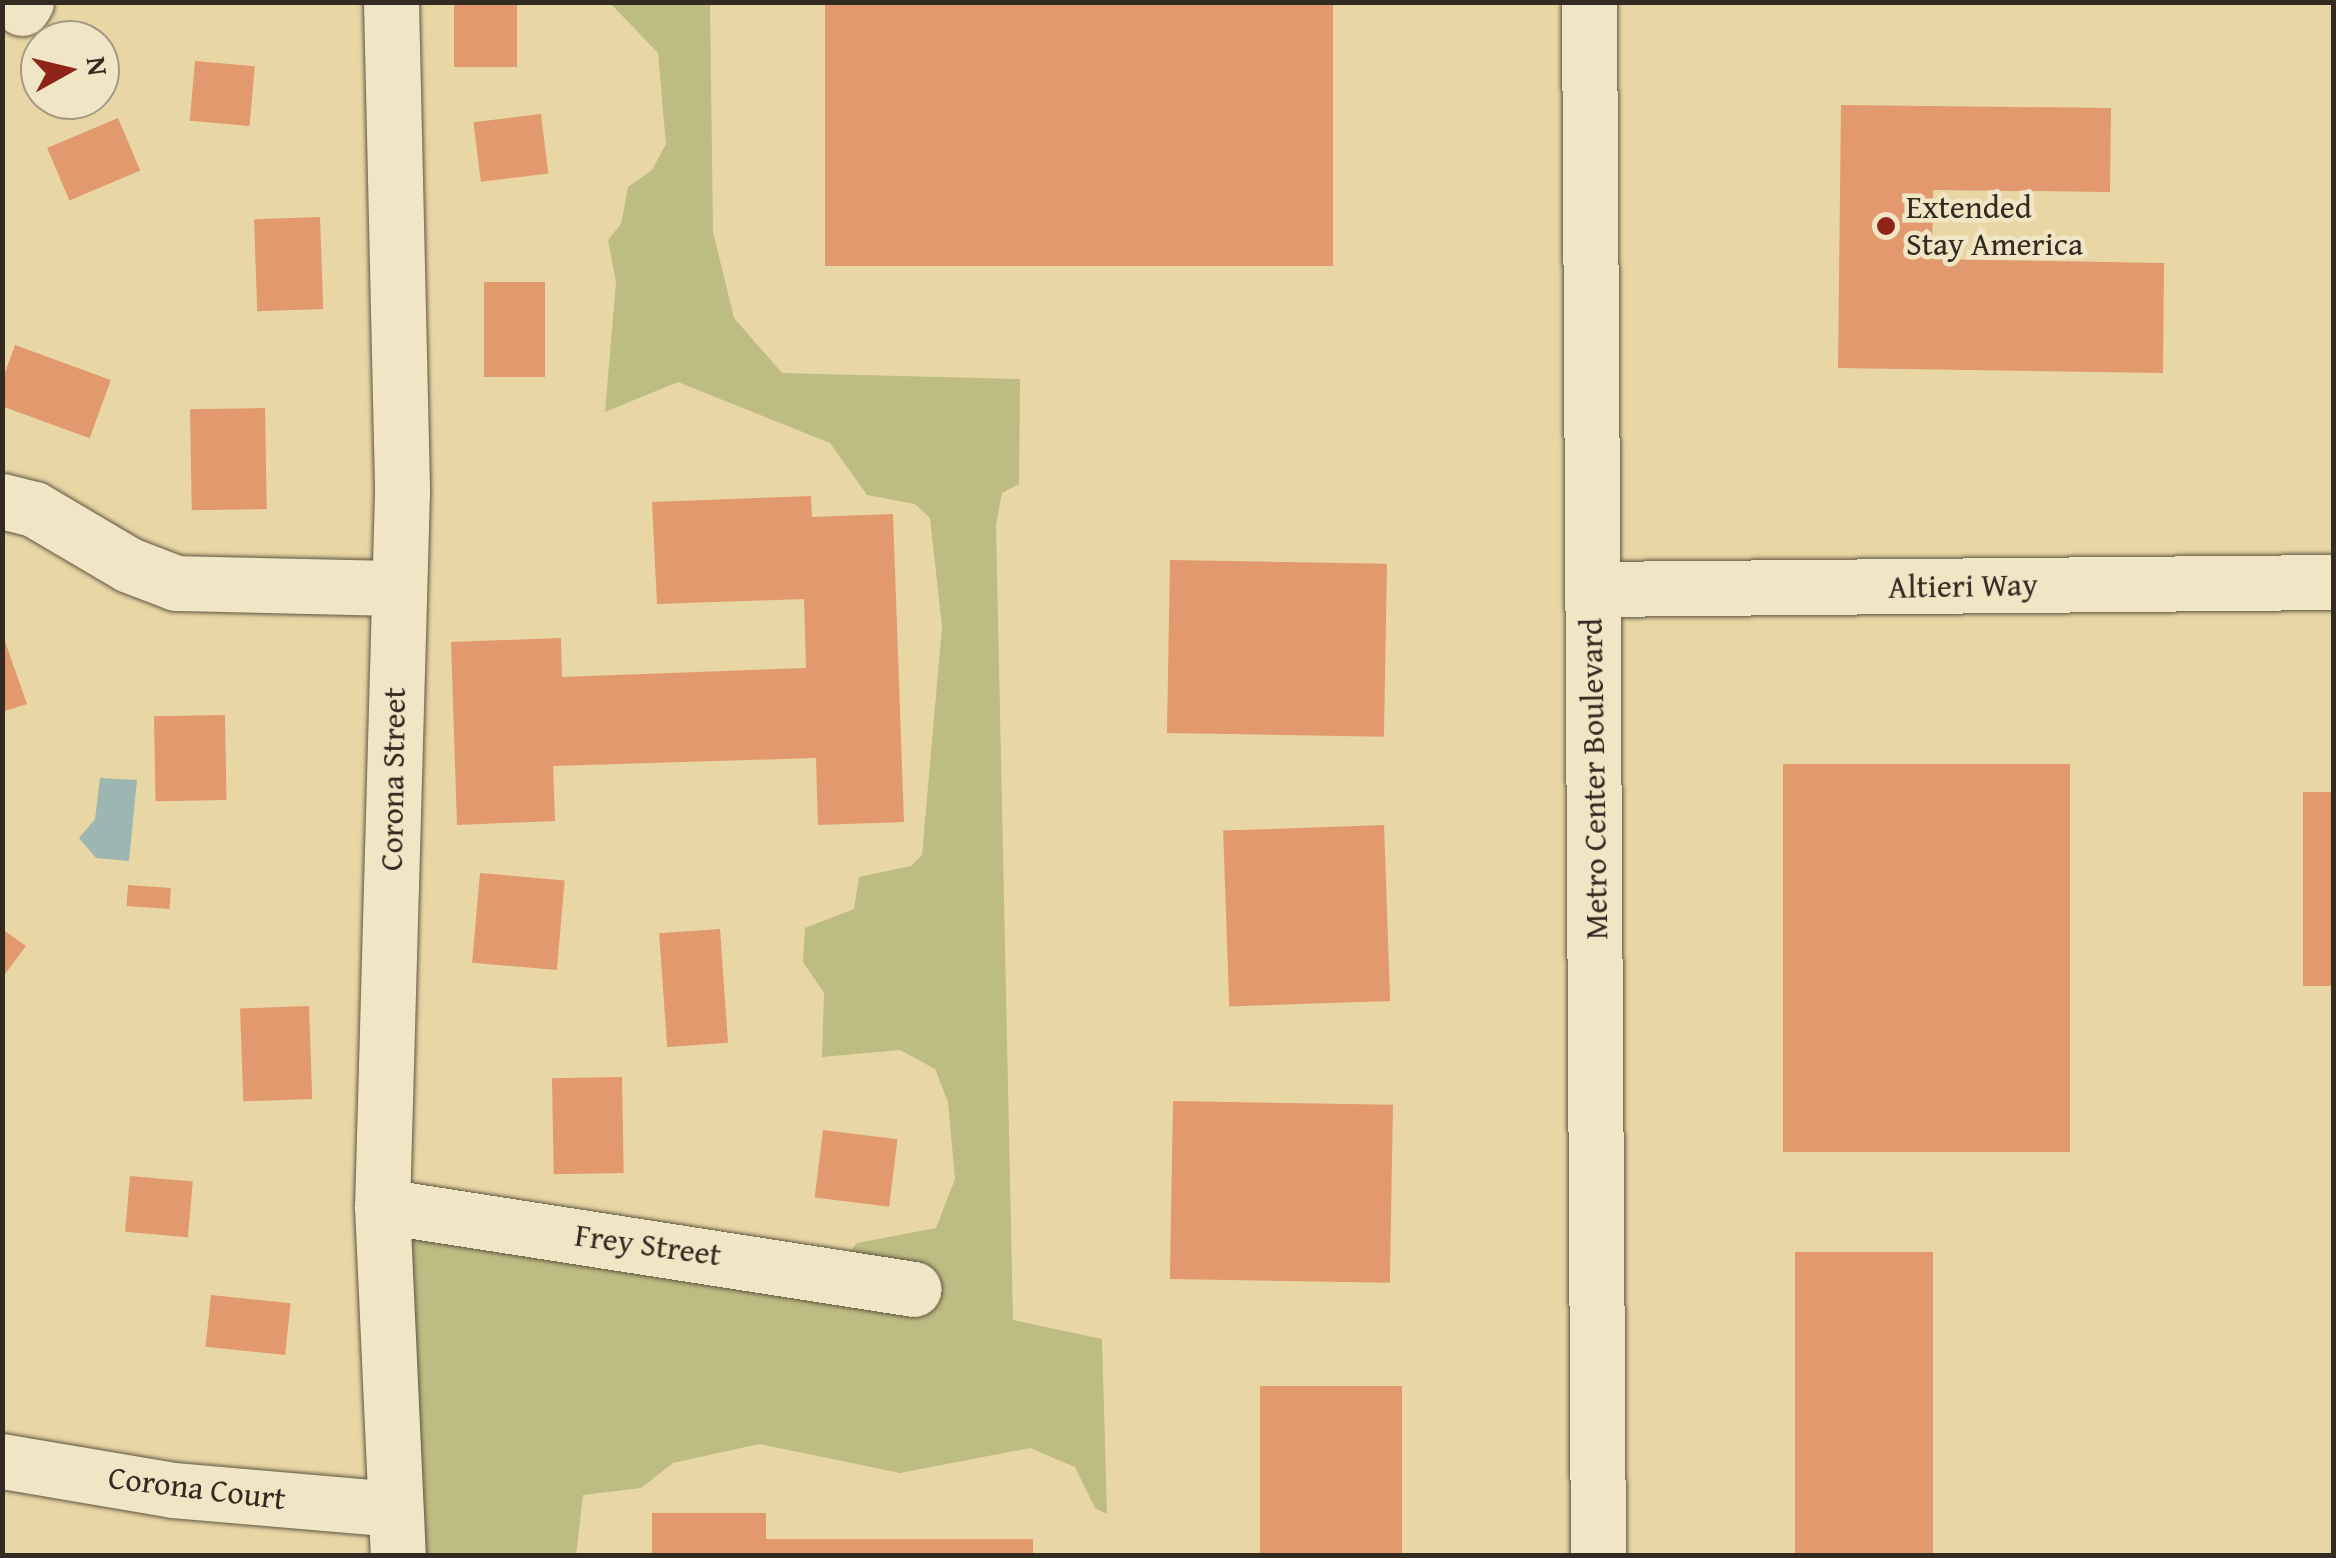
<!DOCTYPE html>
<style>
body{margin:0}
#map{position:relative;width:2336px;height:1558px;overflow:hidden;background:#e8d7a5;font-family:"Gentium Book Plus",serif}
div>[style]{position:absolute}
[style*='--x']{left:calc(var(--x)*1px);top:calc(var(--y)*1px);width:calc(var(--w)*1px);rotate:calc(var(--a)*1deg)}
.green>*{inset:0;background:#bdbc82}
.water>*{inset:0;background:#9cb7b2}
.building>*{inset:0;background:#e1996d;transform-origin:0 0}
.roads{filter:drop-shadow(0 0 2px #605542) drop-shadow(0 0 2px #605542)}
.minor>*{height:55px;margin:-27.5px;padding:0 27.5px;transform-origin:27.5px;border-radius:27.5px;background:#f0e5c4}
.dots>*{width:28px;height:28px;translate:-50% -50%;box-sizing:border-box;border:5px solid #f0e5c4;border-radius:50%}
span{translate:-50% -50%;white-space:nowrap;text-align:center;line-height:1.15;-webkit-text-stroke:9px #f0e5c4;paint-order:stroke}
.poi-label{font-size:32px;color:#332a21}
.left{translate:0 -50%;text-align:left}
.street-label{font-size:32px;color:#332a21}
.frame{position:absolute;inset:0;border:5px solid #332a21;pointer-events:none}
.north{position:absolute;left:20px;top:20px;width:100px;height:100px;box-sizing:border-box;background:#f0e5c4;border:2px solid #a49a83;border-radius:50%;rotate:82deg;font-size:28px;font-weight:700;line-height:40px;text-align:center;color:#332a21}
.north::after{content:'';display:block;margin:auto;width:35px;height:45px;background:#8f2418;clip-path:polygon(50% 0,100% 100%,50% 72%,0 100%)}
</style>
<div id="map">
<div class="green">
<i style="clip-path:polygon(610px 3px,710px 3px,713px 232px,734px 318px,782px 373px,1020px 379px,1019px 484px,1002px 493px,996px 525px,1013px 1320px,1102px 1339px,1107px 1514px,1095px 1508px,1075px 1467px,1030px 1448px,900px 1473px,759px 1444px,673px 1463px,641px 1488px,583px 1495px,576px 1555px,411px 1555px,387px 1213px,837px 1269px,857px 1243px,936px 1228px,955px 1179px,948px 1102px,935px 1069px,900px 1050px,822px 1057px,824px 993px,803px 962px,805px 928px,854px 909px,859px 877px,911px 866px,922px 855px,942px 627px,930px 518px,915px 504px,867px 495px,830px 443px,678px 382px,605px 412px,616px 282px,608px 240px,621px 224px,628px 187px,652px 170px,666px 144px,658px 53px)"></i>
</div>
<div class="water">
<i style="clip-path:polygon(100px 778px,137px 780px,129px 861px,96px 858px,79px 838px,95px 819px)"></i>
</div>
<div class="building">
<i style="left:454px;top:2px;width:63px;height:65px"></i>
<i style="left:825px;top:2px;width:508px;height:264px"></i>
<i style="left:195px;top:61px;width:60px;height:60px;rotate:5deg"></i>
<i style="clip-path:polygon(1841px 105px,2111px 108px,2110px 192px,1933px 190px,1932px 259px,2164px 263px,2163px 373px,1838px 368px)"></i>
<i style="left:541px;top:114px;width:60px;height:68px;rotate:83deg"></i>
<i style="left:118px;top:118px;width:57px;height:77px;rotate:67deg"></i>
<i style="left:320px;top:217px;width:92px;height:66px;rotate:88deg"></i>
<i style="left:545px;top:282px;width:95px;height:61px;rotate:90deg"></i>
<i style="left:15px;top:345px;width:102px;height:62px;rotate:20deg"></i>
<i style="left:265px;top:408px;width:101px;height:75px;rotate:89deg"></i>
<i style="clip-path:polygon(811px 496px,812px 517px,893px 514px,904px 822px,818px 825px,816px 758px,553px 766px,555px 821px,457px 825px,451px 642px,561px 638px,562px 677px,806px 668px,804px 599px,657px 604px,652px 502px)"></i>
<i style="left:1170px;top:560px;width:217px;height:173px;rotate:1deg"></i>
<i style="clip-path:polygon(2px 633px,27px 704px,2px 712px)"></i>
<i style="left:225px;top:715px;width:85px;height:71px;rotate:89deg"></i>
<i style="left:2070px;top:764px;width:388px;height:287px;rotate:90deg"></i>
<i style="left:2303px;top:792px;width:31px;height:194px"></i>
<i style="left:1384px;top:825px;width:176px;height:161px;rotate:88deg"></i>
<i style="left:480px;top:873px;width:85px;height:90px;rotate:5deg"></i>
<i style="left:128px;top:885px;width:43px;height:21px;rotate:4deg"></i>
<i style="clip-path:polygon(2px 929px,26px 946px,2px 978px)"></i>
<i style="left:720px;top:929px;width:114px;height:61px;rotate:86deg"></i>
<i style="left:309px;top:1006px;width:93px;height:69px;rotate:88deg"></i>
<i style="left:622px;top:1077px;width:96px;height:70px;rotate:89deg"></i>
<i style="left:1173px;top:1101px;width:220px;height:178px;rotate:1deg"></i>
<i style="left:823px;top:1130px;width:75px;height:68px;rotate:7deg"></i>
<i style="left:130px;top:1176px;width:63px;height:56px;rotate:5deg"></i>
<i style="left:1795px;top:1252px;width:138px;height:304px"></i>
<i style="left:211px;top:1295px;width:80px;height:52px;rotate:6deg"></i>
<i style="left:1260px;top:1386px;width:142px;height:170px"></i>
<i style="clip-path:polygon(652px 1513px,766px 1513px,766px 1539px,1033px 1539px,1033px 1556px,652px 1556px)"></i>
</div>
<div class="roads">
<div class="minor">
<i style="--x:391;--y:2;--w:490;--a:88.7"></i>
<i style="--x:402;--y:492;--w:714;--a:91.6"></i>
<i style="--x:382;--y:1206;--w:350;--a:87.4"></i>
<i style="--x:1589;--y:2;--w:1554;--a:89.67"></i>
<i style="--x:22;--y:8;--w:7;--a:-56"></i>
<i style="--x:2;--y:501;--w:33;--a:14"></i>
<i style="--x:34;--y:509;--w:110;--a:30.5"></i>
<i style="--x:129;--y:565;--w:50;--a:21"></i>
<i style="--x:176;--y:583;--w:222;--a:1.3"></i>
<i style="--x:1592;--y:589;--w:742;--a:-0.54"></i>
<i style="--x:382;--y:1206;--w:538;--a:8.87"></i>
<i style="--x:2;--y:1461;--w:173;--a:9.6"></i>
<i style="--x:173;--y:1490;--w:221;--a:4.9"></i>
</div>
</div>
<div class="dots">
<i style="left:1886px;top:226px;background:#8f2418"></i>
</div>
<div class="poi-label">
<span class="left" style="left:1906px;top:226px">Extended<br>Stay America</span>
</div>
<div class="street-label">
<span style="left:1963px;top:586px;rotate:-1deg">Altieri Way</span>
<span style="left:393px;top:779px;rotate:-89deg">Corona Street</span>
<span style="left:1594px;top:779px;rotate:-91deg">Metro Center Boulevard</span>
<span style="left:648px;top:1245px;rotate:8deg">Frey Street</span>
<span style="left:197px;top:1488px;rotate:7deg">Corona Court</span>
</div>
<div class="frame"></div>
<div class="north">N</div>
</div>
